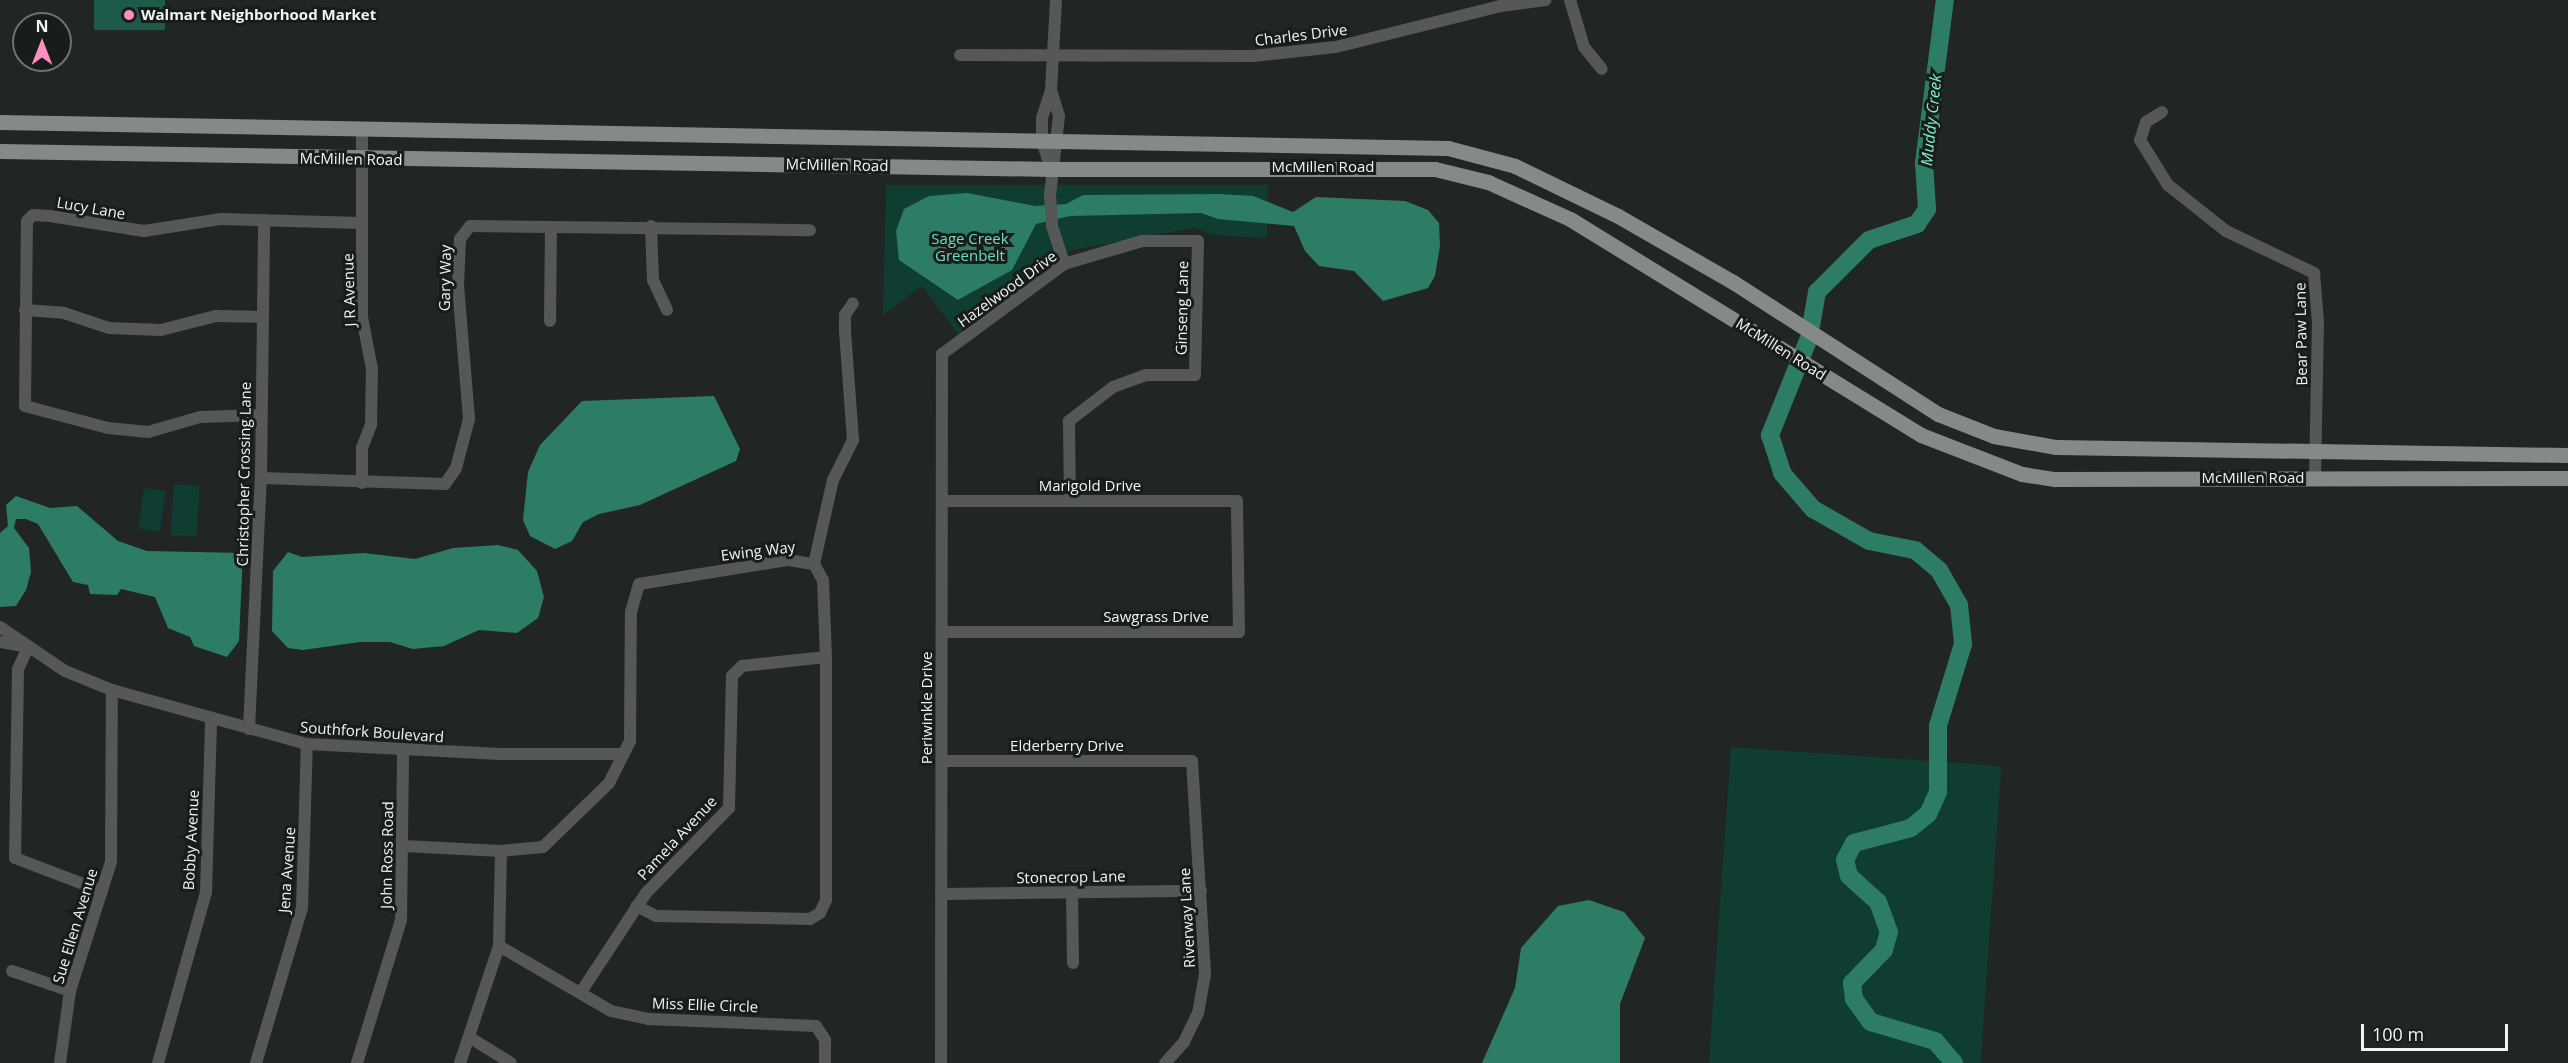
<!DOCTYPE html>
<style>
body{margin:0}
#map{position:relative;width:2568px;height:1063px;overflow:hidden;background:#212624;font-family:"Open Sans",sans-serif}
div>[style]{position:absolute}
[style*='--x']{left:calc(var(--x)*1px);top:calc(var(--y)*1px);width:calc(var(--w)*1px);rotate:calc(var(--a)*1deg)}
.green>*{inset:0;background:#0f3d31;transform-origin:0 0}
.water>*{inset:0;background:#2d7c66}
.river>*{height:18px;margin:-9px;padding:0 9px;transform-origin:9px;border-radius:9px;background:#2d7c66}
.building>*{inset:0;background:#1e5a4a;transform-origin:0 0}
.minor>*{height:12px;margin:-6px;padding:0 6px;transform-origin:6px;border-radius:6px;background:#555857}
.major>*{height:15px;margin:-7.5px;padding:0 7.5px;transform-origin:7.5px;border-radius:7.5px;background:#858a88}
.dots>*{width:16px;height:16px;translate:-50% -50%;box-sizing:border-box;border:3px solid #181d1b;border-radius:50%}
span{translate:-50% -50%;white-space:nowrap;text-align:center;line-height:1.15;-webkit-text-stroke:6px #181d1b;paint-order:stroke}
.poi-label{font-size:15px;color:#f0f4f3;font-weight:700}
.left{translate:0 -50%;text-align:left}
.street-label{font-size:15px;color:#f0f4f3}
.park-label{font-size:15px;color:#6ddebd}
.water-label{font-size:16px;color:#7fefcd;font-style:italic}
.north{position:absolute;left:12px;top:12px;width:60px;height:60px;box-sizing:border-box;background:#181d1b;border:2px solid #6e7371;border-radius:50%;rotate:0deg;font-size:16px;font-weight:700;line-height:24px;text-align:center;color:#f0f4f3}
.north::after{content:'';display:block;margin:auto;width:21px;height:27px;background:#fc8fc1;clip-path:polygon(50% 0,100% 100%,50% 72%,0 100%)}
.scale{position:absolute;left:2361px;top:1024px;width:147px;height:27px;box-sizing:border-box;border:3px solid #f0f4f3;border-top:0;padding-left:8px;font-size:18px;line-height:21px;white-space:nowrap;color:#f0f4f3;-webkit-text-stroke:4px #181d1b;paint-order:stroke}
</style>
<div id="map">
<div class="green">
<i style="clip-path:polygon(886px 185px,1268px 185px,1267px 238px,1214px 235px,1194px 228px,1072px 250px,1037px 271px,958px 334px,922px 286px,883px 315px)"></i>
<i style="left:174px;top:484px;width:26px;height:51px;rotate:4deg"></i>
<i style="left:144px;top:488px;width:22px;height:41px;rotate:8deg"></i>
<i style="left:1731px;top:747px;width:271px;height:318px;rotate:4deg"></i>
</div>
<div class="water">
<i style="clip-path:polygon(967px 193px,1035px 206px,1066px 204px,1083px 195px,1219px 194px,1253px 196px,1293px 212px,1316px 197px,1405px 201px,1428px 210px,1439px 223px,1440px 246px,1435px 276px,1428px 288px,1383px 301px,1354px 271px,1319px 266px,1305px 251px,1294px 226px,1218px 219px,1201px 213px,1070px 216px,1036px 224px,1012px 270px,958px 300px,899px 260px,896px 231px,904px 209px,929px 196px)"></i>
<i style="clip-path:polygon(714px 396px,740px 449px,736px 461px,640px 505px,599px 514px,583px 522px,572px 541px,555px 549px,530px 536px,523px 520px,528px 472px,540px 445px,582px 401px)"></i>
<i style="clip-path:polygon(16px 496px,50px 508px,77px 506px,118px 541px,147px 551px,243px 553px,239px 641px,227px 657px,194px 646px,190px 637px,168px 628px,155px 597px,121px 589px,117px 595px,90px 594px,88px 585px,73px 582px,38px 524px,26px 519px,16px 519px,14px 528px,29px 548px,31px 572px,26px 590px,16px 606px,0 607px,0 533px,8px 526px,6px 505px)"></i>
<i style="clip-path:polygon(498px 545px,518px 550px,537px 571px,544px 597px,538px 618px,517px 633px,479px 630px,444px 646px,413px 649px,390px 642px,360px 642px,303px 650px,288px 648px,272px 631px,273px 571px,288px 552px,302px 557px,364px 553px,415px 559px,453px 548px)"></i>
<i style="clip-path:polygon(1589px 900px,1624px 912px,1645px 938px,1620px 1004px,1620px 1063px,1482px 1063px,1515px 988px,1521px 948px,1558px 906px)"></i>
</div>
<div class="river">
<i style="--x:1811;--y:326;--w:35;--a:-80"></i>
<i style="--x:1817;--y:292;--w:74;--a:-45"></i>
<i style="--x:1869;--y:240;--w:51;--a:-18.4"></i>
<i style="--x:1917;--y:224;--w:18;--a:-56"></i>
<i style="--x:1927;--y:209;--w:46;--a:-93.7"></i>
<i style="--x:1924;--y:163;--w:164;--a:-82.7"></i>
<i style="--x:1809;--y:338;--w:105;--a:111.9"></i>
<i style="--x:1770;--y:435;--w:40;--a:72"></i>
<i style="--x:1782;--y:473;--w:48;--a:49.3"></i>
<i style="--x:1813;--y:509;--w:64;--a:29.7"></i>
<i style="--x:1869;--y:541;--w:47;--a:11.1"></i>
<i style="--x:1915;--y:550;--w:31;--a:40"></i>
<i style="--x:1939;--y:570;--w:40;--a:60.3"></i>
<i style="--x:1959;--y:605;--w:39;--a:84"></i>
<i style="--x:1963;--y:644;--w:86;--a:107"></i>
<i style="--x:1938;--y:726;--w:66;--a:90"></i>
<i style="--x:1938;--y:792;--w:24;--a:114"></i>
<i style="--x:1928;--y:814;--w:22;--a:141"></i>
<i style="--x:1911;--y:828;--w:59;--a:165.3"></i>
<i style="--x:1854;--y:843;--w:19;--a:118"></i>
<i style="--x:1845;--y:860;--w:16;--a:76"></i>
<i style="--x:1849;--y:876;--w:39;--a:42"></i>
<i style="--x:1878;--y:902;--w:32;--a:70"></i>
<i style="--x:1889;--y:932;--w:19;--a:106"></i>
<i style="--x:1884;--y:950;--w:46;--a:134.1"></i>
<i style="--x:1852;--y:983;--w:16;--a:83"></i>
<i style="--x:1854;--y:999;--w:29;--a:54"></i>
<i style="--x:1871;--y:1022;--w:67;--a:16.5"></i>
<i style="--x:1935;--y:1041;--w:29;--a:49"></i>
</div>
<div class="building">
<i style="left:94px;top:0;width:71px;height:30px"></i>
</div>
<div class="minor">
<i style="--x:1570;--y:0;--w:49;--a:73.4"></i>
<i style="--x:1584;--y:47;--w:28;--a:51"></i>
<i style="--x:960;--y:55;--w:293;--a:0.2"></i>
<i style="--x:1253;--y:56;--w:83;--a:-6.2"></i>
<i style="--x:1336;--y:47;--w:170;--a:-14"></i>
<i style="--x:1501;--y:6;--w:45;--a:-7.6"></i>
<i style="--x:1051;--y:90;--w:27;--a:73"></i>
<i style="--x:1059;--y:116;--w:80;--a:96.5"></i>
<i style="--x:1050;--y:195;--w:31;--a:86"></i>
<i style="--x:1052;--y:226;--w:40;--a:72"></i>
<i style="--x:2162;--y:112;--w:19;--a:148"></i>
<i style="--x:2146;--y:122;--w:19;--a:108"></i>
<i style="--x:2140;--y:140;--w:53;--a:58.1"></i>
<i style="--x:2168;--y:185;--w:74;--a:38.4"></i>
<i style="--x:2226;--y:231;--w:98;--a:25.5"></i>
<i style="--x:2314;--y:273;--w:49;--a:85.3"></i>
<i style="--x:2318;--y:322;--w:155;--a:91.1"></i>
<i style="--x:1051;--y:169;--w:28;--a:-108"></i>
<i style="--x:1042;--y:142;--w:24;--a:-90"></i>
<i style="--x:1042;--y:118;--w:29;--a:-72"></i>
<i style="--x:1051;--y:90;--w:90;--a:-86.8"></i>
<i style="--x:651;--y:226;--w:54;--a:87.9"></i>
<i style="--x:653;--y:280;--w:33;--a:65"></i>
<i style="--x:25;--y:310;--w:39;--a:4"></i>
<i style="--x:64;--y:313;--w:47;--a:18.4"></i>
<i style="--x:109;--y:328;--w:52;--a:2.2"></i>
<i style="--x:161;--y:330;--w:57;--a:-14.3"></i>
<i style="--x:216;--y:316;--w:46;--a:1.2"></i>
<i style="--x:550;--y:321;--w:94;--a:-89.4"></i>
<i style="--x:260;--y:415;--w:60;--a:178.1"></i>
<i style="--x:200;--y:417;--w:54;--a:163.9"></i>
<i style="--x:148;--y:432;--w:40;--a:-174.3"></i>
<i style="--x:108;--y:428;--w:86;--a:-165.2"></i>
<i style="--x:25;--y:406;--w:185;--a:-89.4"></i>
<i style="--x:27;--y:221;--w:8;--a:-45"></i>
<i style="--x:33;--y:215;--w:17;--a:3"></i>
<i style="--x:50;--y:216;--w:95;--a:9.1"></i>
<i style="--x:144;--y:231;--w:78;--a:-8.9"></i>
<i style="--x:221;--y:219;--w:141;--a:1.6"></i>
<i style="--x:261;--y:478;--w:184;--a:1.9"></i>
<i style="--x:445;--y:484;--w:19;--a:-55"></i>
<i style="--x:456;--y:468;--w:51;--a:-75.1"></i>
<i style="--x:469;--y:419;--w:133;--a:-94.7"></i>
<i style="--x:458;--y:286;--w:47;--a:-87.6"></i>
<i style="--x:460;--y:239;--w:16;--a:-52"></i>
<i style="--x:470;--y:226;--w:340;--a:0.7"></i>
<i style="--x:362;--y:483;--w:35;--a:-90"></i>
<i style="--x:362;--y:448;--w:26;--a:-69"></i>
<i style="--x:371;--y:424;--w:55;--a:-89"></i>
<i style="--x:372;--y:369;--w:53;--a:-100.9"></i>
<i style="--x:362;--y:317;--w:187;--a:-90"></i>
<i style="--x:814;--y:564;--w:86;--a:-77.3"></i>
<i style="--x:833;--y:480;--w:45;--a:-63.4"></i>
<i style="--x:853;--y:440;--w:110;--a:-94.2"></i>
<i style="--x:845;--y:330;--w:15;--a:-90"></i>
<i style="--x:845;--y:315;--w:14;--a:-56"></i>
<i style="--x:0;--y:627;--w:78;--a:34.1"></i>
<i style="--x:65;--y:671;--w:51;--a:22"></i>
<i style="--x:112;--y:690;--w:202;--a:15.5"></i>
<i style="--x:307;--y:744;--w:193;--a:3"></i>
<i style="--x:500;--y:754;--w:124;--a:0"></i>
<i style="--x:942;--y:632;--w:297;--a:0"></i>
<i style="--x:1239;--y:632;--w:131;--a:-90.9"></i>
<i style="--x:1237;--y:501;--w:295;--a:180"></i>
<i style="--x:0;--y:642;--w:28;--a:10"></i>
<i style="--x:28;--y:647;--w:24;--a:114"></i>
<i style="--x:18;--y:669;--w:189;--a:90.9"></i>
<i style="--x:15;--y:858;--w:93;--a:20.8"></i>
<i style="--x:249;--y:729;--w:251;--a:-87.3"></i>
<i style="--x:261;--y:478;--w:258;--a:-89.3"></i>
<i style="--x:942;--y:761;--w:250;--a:0"></i>
<i style="--x:1192;--y:761;--w:213;--a:86.5"></i>
<i style="--x:1205;--y:974;--w:40;--a:100"></i>
<i style="--x:1198;--y:1013;--w:32;--a:116"></i>
<i style="--x:1184;--y:1042;--w:28;--a:132"></i>
<i style="--x:404;--y:846;--w:97;--a:3"></i>
<i style="--x:501;--y:851;--w:42;--a:-5.4"></i>
<i style="--x:543;--y:847;--w:92;--a:-44.1"></i>
<i style="--x:609;--y:783;--w:47;--a:-63.4"></i>
<i style="--x:630;--y:741;--w:129;--a:-89.6"></i>
<i style="--x:631;--y:612;--w:29;--a:-74"></i>
<i style="--x:639;--y:584;--w:151;--a:-9.2"></i>
<i style="--x:788;--y:560;--w:26;--a:9"></i>
<i style="--x:814;--y:564;--w:18;--a:61"></i>
<i style="--x:823;--y:580;--w:77;--a:87.8"></i>
<i style="--x:826;--y:657;--w:243;--a:90"></i>
<i style="--x:826;--y:900;--w:14;--a:115"></i>
<i style="--x:820;--y:913;--w:12;--a:149"></i>
<i style="--x:810;--y:919;--w:154;--a:-178.9"></i>
<i style="--x:656;--y:916;--w:22;--a:-153"></i>
<i style="--x:1072;--y:892;--w:71;--a:89.2"></i>
<i style="--x:941;--y:894;--w:260;--a:-0.7"></i>
<i style="--x:499;--y:946;--w:129;--a:30.1"></i>
<i style="--x:611;--y:1011;--w:38;--a:12"></i>
<i style="--x:648;--y:1019;--w:168;--a:2.4"></i>
<i style="--x:816;--y:1026;--w:17;--a:57"></i>
<i style="--x:825;--y:1040;--w:23;--a:90"></i>
<i style="--x:12;--y:971;--w:61;--a:19"></i>
<i style="--x:581;--y:992;--w:118;--a:-56.7"></i>
<i style="--x:646;--y:893;--w:119;--a:-45.7"></i>
<i style="--x:729;--y:808;--w:132;--a:-88.7"></i>
<i style="--x:732;--y:676;--w:14;--a:-45"></i>
<i style="--x:742;--y:666;--w:84;--a:-6.1"></i>
<i style="--x:469;--y:1037;--w:49;--a:31.8"></i>
<i style="--x:60;--y:1063;--w:73;--a:-82.1"></i>
<i style="--x:70;--y:991;--w:135;--a:-72.4"></i>
<i style="--x:111;--y:862;--w:172;--a:-89.7"></i>
<i style="--x:158;--y:1063;--w:178;--a:-74.3"></i>
<i style="--x:206;--y:892;--w:173;--a:-88.3"></i>
<i style="--x:256;--y:1063;--w:162;--a:-73.5"></i>
<i style="--x:302;--y:908;--w:164;--a:-88.3"></i>
<i style="--x:357;--y:1063;--w:150;--a:-72.9"></i>
<i style="--x:401;--y:920;--w:170;--a:-89.3"></i>
<i style="--x:460;--y:1063;--w:123;--a:-71.6"></i>
<i style="--x:499;--y:946;--w:95;--a:-88.8"></i>
<i style="--x:941;--y:1063;--w:709;--a:-89.92"></i>
<i style="--x:942;--y:354;--w:152;--a:-36.4"></i>
<i style="--x:1064;--y:264;--w:81;--a:-16.4"></i>
<i style="--x:1142;--y:241;--w:56;--a:0"></i>
<i style="--x:1198;--y:241;--w:134;--a:91.3"></i>
<i style="--x:1195;--y:375;--w:49;--a:180"></i>
<i style="--x:1146;--y:375;--w:35;--a:160"></i>
<i style="--x:1113;--y:387;--w:56;--a:142.3"></i>
<i style="--x:1069;--y:421;--w:80;--a:89.3"></i>
</div>
<div class="major">
<i style="--x:0;--y:122;--w:1448;--a:1.03"></i>
<i style="--x:1448;--y:148;--w:69;--a:15"></i>
<i style="--x:1515;--y:166;--w:114;--a:25.9"></i>
<i style="--x:1618;--y:216;--w:133;--a:29.9"></i>
<i style="--x:1733;--y:282;--w:244;--a:32.8"></i>
<i style="--x:1938;--y:414;--w:60;--a:21.4"></i>
<i style="--x:1994;--y:436;--w:63;--a:10.1"></i>
<i style="--x:2056;--y:447;--w:512;--a:0.9"></i>
<i style="--x:0;--y:151;--w:1051;--a:0.98"></i>
<i style="--x:1051;--y:169;--w:384;--a:0"></i>
<i style="--x:1435;--y:169;--w:55;--a:13.8"></i>
<i style="--x:1488;--y:182;--w:90;--a:24.3"></i>
<i style="--x:1570;--y:219;--w:412;--a:31.6"></i>
<i style="--x:1921;--y:435;--w:108;--a:21.1"></i>
<i style="--x:2022;--y:474;--w:33;--a:9"></i>
<i style="--x:2055;--y:479;--w:513;--a:-0.11"></i>
</div>
<div class="dots">
<i style="left:129px;top:15px;background:#fc8fc1"></i>
</div>
<div class="poi-label">
<span class="left" style="left:141px;top:15px">Walmart Neighborhood Market</span>
</div>
<div class="street-label">
<span style="left:1301px;top:35px;rotate:-7deg">Charles Drive</span>
<span style="left:351px;top:159px;rotate:1deg">McMillen Road</span>
<span style="left:837px;top:165px;rotate:1deg">McMillen Road</span>
<span style="left:1323px;top:167px">McMillen Road</span>
<span style="left:91px;top:208px;rotate:10deg">Lucy Lane</span>
<span style="left:445px;top:278px;rotate:-89deg">Gary Way</span>
<span style="left:1007px;top:289px;rotate:-36deg">Hazelwood Drive</span>
<span style="left:349px;top:290px;rotate:-92deg">J R Avenue</span>
<span style="left:1182px;top:308px;rotate:-89deg">Ginseng Lane</span>
<span style="left:2301px;top:334px;rotate:-91deg">Bear Paw Lane</span>
<span style="left:1781px;top:349px;rotate:32deg">McMillen Road</span>
<span style="left:244px;top:474px;rotate:-89deg">Christopher Crossing Lane</span>
<span style="left:2253px;top:478px">McMillen Road</span>
<span style="left:1090px;top:486px">Marigold Drive</span>
<span style="left:758px;top:551px;rotate:-7deg">Ewing Way</span>
<span style="left:1156px;top:617px">Sawgrass Drive</span>
<span style="left:927px;top:708px;rotate:-90deg">Periwinkle Drive</span>
<span style="left:372px;top:732px;rotate:4deg">Southfork Boulevard</span>
<span style="left:1067px;top:746px">Elderberry Drive</span>
<span style="left:677px;top:838px;rotate:-47deg">Pamela Avenue</span>
<span style="left:191px;top:840px;rotate:-87deg">Bobby Avenue</span>
<span style="left:387px;top:855px;rotate:-89deg">John Ross Road</span>
<span style="left:287px;top:870px;rotate:-86deg">Jena Avenue</span>
<span style="left:1071px;top:877px;rotate:-1deg">Stonecrop Lane</span>
<span style="left:1187px;top:918px;rotate:-93deg">Riverway Lane</span>
<span style="left:75px;top:926px;rotate:-73deg">Sue Ellen Avenue</span>
<span style="left:705px;top:1005px;rotate:2deg">Miss Ellie Circle</span>
</div>
<div class="park-label">
<span style="left:970px;top:247px">Sage Creek<br>Greenbelt</span>
</div>
<div class="water-label">
<span style="left:1931px;top:120px;rotate:-84deg">Muddy Creek</span>
</div>
<div class="north">N</div>
<div class="scale">100 m</div>
</div>
